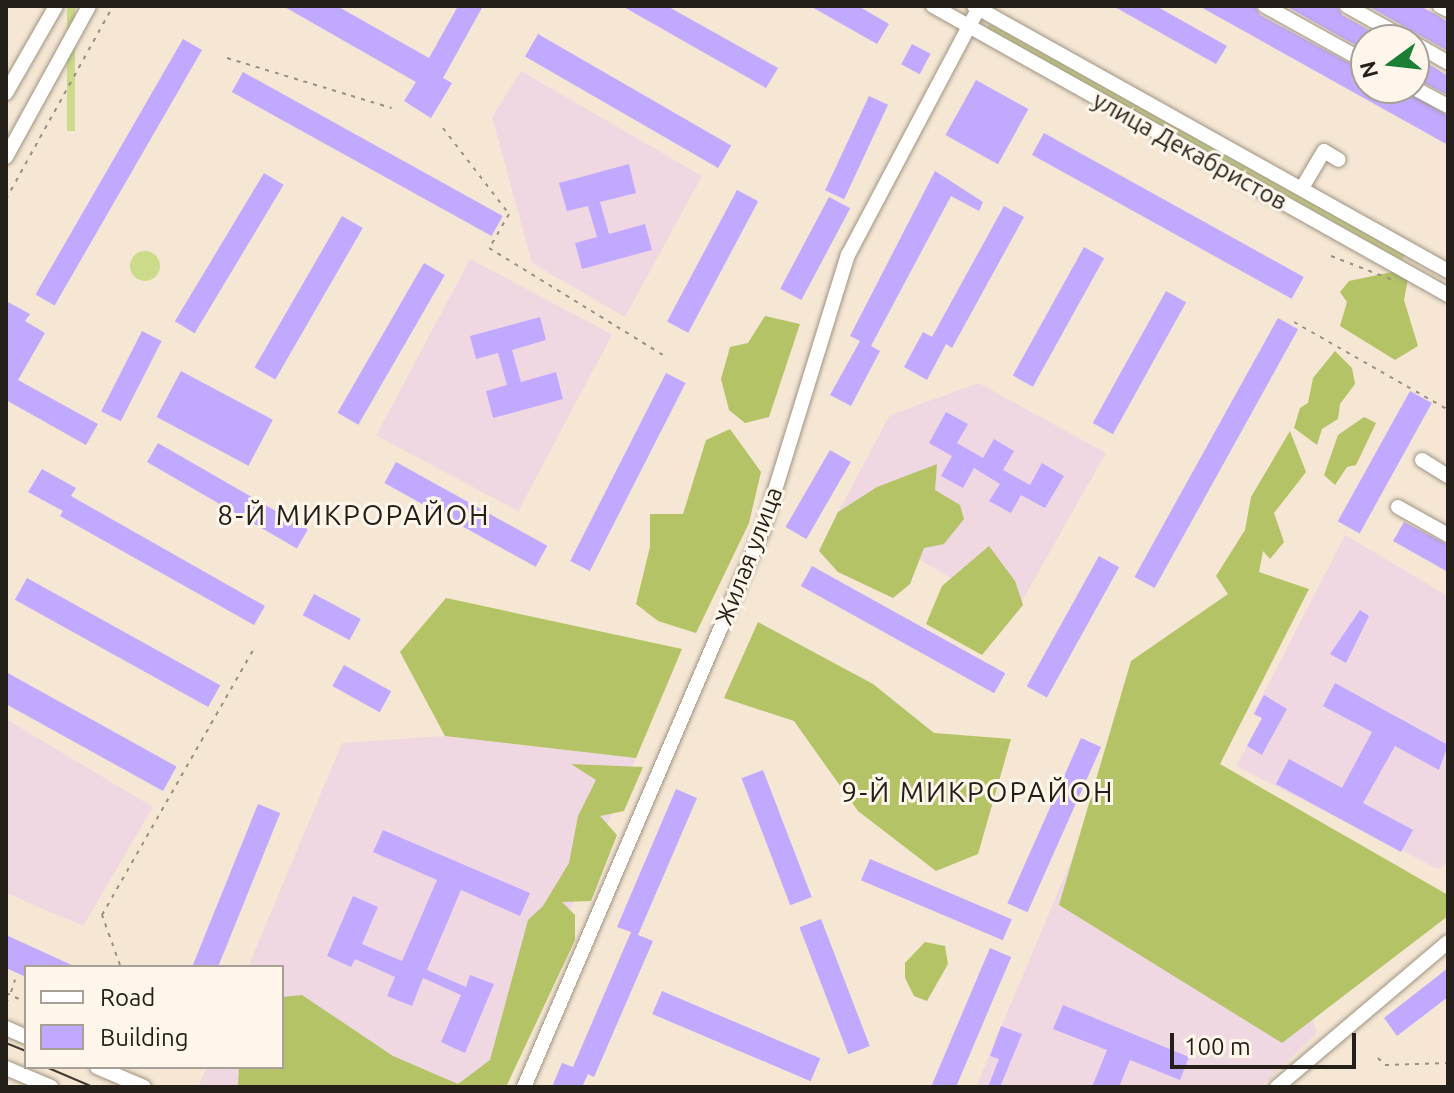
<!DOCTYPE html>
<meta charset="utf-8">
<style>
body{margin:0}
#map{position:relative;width:1454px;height:1093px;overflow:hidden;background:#f5e7d4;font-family:Ubuntu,sans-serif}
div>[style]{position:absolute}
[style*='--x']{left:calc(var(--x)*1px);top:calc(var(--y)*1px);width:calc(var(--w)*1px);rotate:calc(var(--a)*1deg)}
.education>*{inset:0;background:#f0d8e2;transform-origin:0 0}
.green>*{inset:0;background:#cbdb8a;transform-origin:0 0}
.round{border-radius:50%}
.forest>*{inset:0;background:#b3c365}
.building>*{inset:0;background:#c1a9ff;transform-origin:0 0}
.path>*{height:2px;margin-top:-1px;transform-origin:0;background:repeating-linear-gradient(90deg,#998f81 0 4px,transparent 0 10px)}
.roads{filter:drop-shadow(0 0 2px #9f9381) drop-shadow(0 0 2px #9f9381)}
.minor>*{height:14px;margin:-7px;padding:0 7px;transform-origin:7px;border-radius:7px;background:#fff}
.tram>*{height:2px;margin:-1px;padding:0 1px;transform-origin:1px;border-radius:1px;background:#413a32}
span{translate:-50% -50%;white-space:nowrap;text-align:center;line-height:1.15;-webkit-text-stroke:6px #fef6ea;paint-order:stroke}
.street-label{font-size:24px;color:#241f18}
.quarter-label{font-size:28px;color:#241f18;letter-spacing:2px}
.frame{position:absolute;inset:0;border:8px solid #241f18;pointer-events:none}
.legend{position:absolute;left:24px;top:965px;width:260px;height:104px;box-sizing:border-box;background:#fef6ea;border:2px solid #a7a096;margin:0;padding:10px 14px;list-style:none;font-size:24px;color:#241f18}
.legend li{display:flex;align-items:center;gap:16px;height:40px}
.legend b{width:40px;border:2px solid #a7a096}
.north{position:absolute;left:1350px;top:24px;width:80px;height:80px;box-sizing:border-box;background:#fef6ea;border:2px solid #a7a096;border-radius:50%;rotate:255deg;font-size:22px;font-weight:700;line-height:32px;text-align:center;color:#241f18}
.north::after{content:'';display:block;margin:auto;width:28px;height:36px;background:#1a7f33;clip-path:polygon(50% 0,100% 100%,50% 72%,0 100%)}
.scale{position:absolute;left:1170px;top:1033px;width:186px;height:36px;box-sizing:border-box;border:4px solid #241f18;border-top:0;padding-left:10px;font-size:24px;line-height:28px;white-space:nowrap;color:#241f18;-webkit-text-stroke:6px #fef6ea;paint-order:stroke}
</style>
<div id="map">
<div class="education">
<i style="clip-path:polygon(521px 71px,702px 176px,625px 317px,532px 263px,492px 117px)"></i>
<i style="left:470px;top:259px;width:161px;height:200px;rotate:28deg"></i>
<i style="clip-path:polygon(979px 383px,1106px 453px,1014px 615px,838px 512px,890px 415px)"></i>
<i style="clip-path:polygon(1345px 535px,1448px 596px,1448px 864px,1438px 869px,1236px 766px,1262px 719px,1253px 714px)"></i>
<i style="clip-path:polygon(6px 719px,153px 807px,83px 926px,6px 893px)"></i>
<i style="clip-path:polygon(445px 736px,636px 758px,494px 1087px,198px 1087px,207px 1067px,282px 1067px,282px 967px,248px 967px,342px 743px)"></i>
<i style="clip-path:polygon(1081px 837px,1301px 978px,1317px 1033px,1261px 1087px,976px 1087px)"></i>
</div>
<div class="green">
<i style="left:67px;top:6px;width:8px;height:125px"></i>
<i style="clip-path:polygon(990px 24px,1405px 255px,1402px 260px,987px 28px)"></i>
<i class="round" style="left:130px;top:251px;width:30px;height:30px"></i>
</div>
<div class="forest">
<i style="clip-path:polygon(1392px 272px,1408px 279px,1404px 300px,1418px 346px,1395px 360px,1340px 326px,1347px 302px,1340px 292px,1349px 281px)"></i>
<i style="clip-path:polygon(765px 316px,800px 324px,769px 417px,745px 423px,729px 410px,721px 379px,730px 347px,748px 343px)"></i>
<i style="clip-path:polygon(1335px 351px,1352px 368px,1355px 384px,1340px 404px,1338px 419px,1322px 429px,1317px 445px,1294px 428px,1300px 408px,1308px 403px,1313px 378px)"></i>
<i style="clip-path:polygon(1364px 417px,1376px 423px,1356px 465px,1347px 467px,1335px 485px,1324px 475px,1338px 435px)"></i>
<i style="clip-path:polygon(730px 429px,761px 472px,749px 523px,696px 633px,658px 621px,636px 604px,650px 547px,650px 514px,683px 514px,706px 440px)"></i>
<i style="clip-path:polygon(1290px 431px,1306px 472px,1274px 513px,1284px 542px,1270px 559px,1263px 551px,1259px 572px,1309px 589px,1220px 764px,1448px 895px,1448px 916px,1282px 1043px,1059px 905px,1131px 661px,1228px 594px,1216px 576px,1245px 530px,1251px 497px)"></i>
<i style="clip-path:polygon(937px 464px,935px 490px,960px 505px,964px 519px,944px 544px,924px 548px,910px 584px,893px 598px,838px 572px,819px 551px,838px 512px,877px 487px)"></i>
<i style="clip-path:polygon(989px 546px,1015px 581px,1023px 605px,982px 655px,926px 624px,942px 586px)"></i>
<i style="clip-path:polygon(446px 598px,682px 649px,636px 758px,445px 736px,400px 652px)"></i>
<i style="clip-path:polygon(758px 622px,873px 684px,934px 733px,1011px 739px,978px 854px,936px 871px,858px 811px,794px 721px,724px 698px)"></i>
<i style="clip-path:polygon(571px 764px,643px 767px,624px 811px,600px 816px,617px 835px,591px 901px,562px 902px,575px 915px,575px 940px,506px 1087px,238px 1087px,239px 1067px,282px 1067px,282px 997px,302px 995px,393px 1056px,458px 1084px,490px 1060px,528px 920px,543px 906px,569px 863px,578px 816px,596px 780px)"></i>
<i style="clip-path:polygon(925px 942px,945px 946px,948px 964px,927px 1001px,914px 996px,905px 978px,905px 963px)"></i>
</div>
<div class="building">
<i style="clip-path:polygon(283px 6px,337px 6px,429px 58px,458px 6px,483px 6px,443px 78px,452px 83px,431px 118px,404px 101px,416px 82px)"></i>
<i style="clip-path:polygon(622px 6px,667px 6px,778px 68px,766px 88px)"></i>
<i style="clip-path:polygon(810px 6px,858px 6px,889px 24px,877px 44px)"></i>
<i style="clip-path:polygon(1113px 6px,1156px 6px,1227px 46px,1216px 64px)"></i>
<i style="clip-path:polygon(1199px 6px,1255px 6px,1260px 15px,1366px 72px,1366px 88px,1402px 88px,1448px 116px,1448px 145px)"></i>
<i style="clip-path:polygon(1286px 6px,1337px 6px,1342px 15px,1387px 40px,1366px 40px,1366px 51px)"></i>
<i style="clip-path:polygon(1368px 6px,1420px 6px,1435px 14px,1448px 22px,1448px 51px)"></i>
<i style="left:538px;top:34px;width:223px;height:26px;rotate:30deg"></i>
<i style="left:183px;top:39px;width:22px;height:295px;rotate:30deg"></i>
<i style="left:912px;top:44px;width:21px;height:23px;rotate:28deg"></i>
<i style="clip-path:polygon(1414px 55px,1448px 76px,1448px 95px,1414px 78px)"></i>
<i style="left:243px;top:72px;width:297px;height:23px;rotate:29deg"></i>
<i style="left:976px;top:80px;width:60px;height:63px;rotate:29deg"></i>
<i style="left:869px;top:96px;width:21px;height:104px;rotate:25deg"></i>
<i style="left:1044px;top:133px;width:297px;height:25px;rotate:29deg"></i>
<i style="clip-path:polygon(629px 164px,636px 193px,600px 202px,609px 234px,645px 224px,652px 250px,582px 269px,575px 243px,597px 237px,588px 206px,567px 211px,559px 183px)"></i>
<i style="clip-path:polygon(935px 171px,983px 202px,979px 211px,951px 196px,871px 346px,880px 351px,851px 406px,830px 395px,860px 341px,850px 336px)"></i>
<i style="left:264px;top:173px;width:23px;height:173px;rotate:31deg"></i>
<i style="left:737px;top:190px;width:24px;height:149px;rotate:28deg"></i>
<i style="left:829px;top:197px;width:24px;height:104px;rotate:28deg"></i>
<i style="clip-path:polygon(1004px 206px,1024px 217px,952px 348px,946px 344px,927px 380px,904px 367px,923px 332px,932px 337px)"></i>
<i style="left:342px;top:216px;width:24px;height:175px;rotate:30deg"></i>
<i style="left:1084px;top:247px;width:23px;height:147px;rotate:29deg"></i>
<i style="left:424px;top:263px;width:24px;height:173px;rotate:30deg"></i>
<i style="left:1166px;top:291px;width:23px;height:151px;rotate:29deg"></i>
<i style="clip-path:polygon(6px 301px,30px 314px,25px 321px,45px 333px,18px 380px,98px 424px,86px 445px,6px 400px)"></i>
<i style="clip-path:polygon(540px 317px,546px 340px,512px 350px,521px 382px,556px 372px,563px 399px,493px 418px,486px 391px,507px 385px,498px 353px,476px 359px,470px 336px)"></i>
<i style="left:1278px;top:318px;width:23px;height:296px;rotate:29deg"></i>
<i style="left:142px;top:331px;width:22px;height:90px;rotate:27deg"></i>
<i style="left:181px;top:371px;width:104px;height:52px;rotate:28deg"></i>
<i style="left:666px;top:373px;width:22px;height:211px;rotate:27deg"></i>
<i style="left:1410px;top:391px;width:25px;height:149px;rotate:29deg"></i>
<i style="clip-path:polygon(946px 412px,968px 424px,957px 443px,983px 458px,994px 439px,1014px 451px,1003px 470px,1030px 485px,1042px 463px,1064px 476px,1045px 508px,1021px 495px,1011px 513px,989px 501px,1000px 484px,974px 468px,963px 488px,941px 476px,952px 456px,929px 443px)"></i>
<i style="left:158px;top:443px;width:173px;height:22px;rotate:30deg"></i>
<i style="left:830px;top:450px;width:24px;height:89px;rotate:30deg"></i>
<i style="left:396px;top:462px;width:173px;height:24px;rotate:29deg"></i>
<i style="clip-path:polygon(42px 469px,76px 488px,71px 496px,265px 606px,254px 625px,60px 516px,63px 511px,28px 492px)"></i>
<i style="clip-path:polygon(1404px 522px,1448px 545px,1448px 572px,1393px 541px)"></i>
<i style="left:1099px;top:556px;width:23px;height:149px;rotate:29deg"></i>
<i style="left:812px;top:566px;width:221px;height:23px;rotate:29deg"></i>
<i style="left:27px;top:578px;width:221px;height:25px;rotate:29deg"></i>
<i style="left:314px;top:594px;width:53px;height:24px;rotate:28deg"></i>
<i style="clip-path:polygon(1360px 610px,1369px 616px,1346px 663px,1330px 654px)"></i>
<i style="left:344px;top:665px;width:54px;height:24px;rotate:29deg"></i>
<i style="left:6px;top:672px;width:195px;height:28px;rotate:29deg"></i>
<i style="clip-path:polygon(1335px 683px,1448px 745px,1439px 770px,1395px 746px,1363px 803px,1413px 830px,1401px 852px,1276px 784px,1289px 759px,1342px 788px,1372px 732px,1323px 706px)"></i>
<i style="clip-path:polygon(1264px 695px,1287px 709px,1262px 755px,1247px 746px,1262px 718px,1254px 714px)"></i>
<i style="left:1081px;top:738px;width:22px;height:181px;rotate:24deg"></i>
<i style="left:763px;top:770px;width:136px;height:23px;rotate:69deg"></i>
<i style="clip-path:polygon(676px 789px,697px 798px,638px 935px,653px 941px,594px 1077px,588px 1074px,582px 1087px,552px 1087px,562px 1063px,573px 1067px,631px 932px,617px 927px)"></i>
<i style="left:258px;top:804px;width:24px;height:177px;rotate:22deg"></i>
<i style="clip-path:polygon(383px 830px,530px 893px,520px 916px,461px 890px,427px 970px,466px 987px,470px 975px,494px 984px,465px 1053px,441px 1042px,461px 995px,423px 978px,412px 1006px,387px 996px,395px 977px,355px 959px,351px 967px,327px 956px,353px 896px,378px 907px,362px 944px,402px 961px,437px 880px,373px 852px)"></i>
<i style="left:870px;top:859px;width:154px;height:23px;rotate:23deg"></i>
<i style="left:821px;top:919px;width:136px;height:23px;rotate:69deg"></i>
<i style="clip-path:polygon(6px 935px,76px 967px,26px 967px,26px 977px,6px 968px)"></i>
<i style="left:990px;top:948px;width:23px;height:151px;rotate:23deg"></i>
<i style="clip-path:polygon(1448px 968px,1448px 997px,1397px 1036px,1384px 1018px)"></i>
<i style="left:662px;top:991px;width:172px;height:25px;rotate:23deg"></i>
<i style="clip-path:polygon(1063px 1005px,1189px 1057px,1180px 1080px,1130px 1060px,1119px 1087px,1092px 1087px,1107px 1050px,1053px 1029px)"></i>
<i style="clip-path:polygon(1001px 1026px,1022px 1034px,1000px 1087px,988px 1087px,999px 1059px,990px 1056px)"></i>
</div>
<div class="path">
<i style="--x:227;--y:58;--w:172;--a:16.9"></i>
<i style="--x:443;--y:128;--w:108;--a:52.5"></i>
<i style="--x:509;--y:214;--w:39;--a:120"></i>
<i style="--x:489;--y:248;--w:204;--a:31.6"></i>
<i style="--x:6;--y:199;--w:221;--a:-61"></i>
<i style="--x:1331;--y:256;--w:66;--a:21.2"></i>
<i style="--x:1294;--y:322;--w:177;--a:29.7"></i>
<i style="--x:120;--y:965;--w:53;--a:-109.8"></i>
<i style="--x:102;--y:915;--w:305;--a:-60.3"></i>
<i style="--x:11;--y:992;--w:13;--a:-72"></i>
<i style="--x:6;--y:993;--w:19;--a:25"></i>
<i style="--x:26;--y:997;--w:15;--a:90"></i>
<i style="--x:6;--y:1003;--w:4;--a:-63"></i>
<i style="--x:1378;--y:1058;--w:10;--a:45"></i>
<i style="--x:1385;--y:1065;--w:63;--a:-1.8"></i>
</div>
<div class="roads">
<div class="minor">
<i style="--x:933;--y:6;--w:591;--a:29.3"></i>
<i style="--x:974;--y:6;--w:543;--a:29.21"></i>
<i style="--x:1265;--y:6;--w:115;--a:29"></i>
<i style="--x:1347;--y:6;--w:70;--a:29.1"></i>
<i style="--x:1440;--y:6;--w:9;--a:27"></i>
<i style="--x:1414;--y:43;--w:39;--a:30"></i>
<i style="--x:1414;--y:88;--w:38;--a:28"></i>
<i style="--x:6;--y:93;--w:100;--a:-60.1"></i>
<i style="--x:6;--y:157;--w:172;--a:-61.2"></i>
<i style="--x:1302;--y:188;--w:43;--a:-59.3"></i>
<i style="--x:1324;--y:151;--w:17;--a:31"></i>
<i style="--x:1422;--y:460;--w:31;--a:32"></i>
<i style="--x:1398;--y:507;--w:57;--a:29.2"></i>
<i style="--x:6;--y:1028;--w:22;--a:24"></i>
<i style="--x:97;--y:1067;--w:51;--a:23.1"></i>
<i style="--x:6;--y:1068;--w:49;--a:22.9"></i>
<i style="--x:524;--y:1087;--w:607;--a:-66.81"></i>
<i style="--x:763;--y:529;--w:287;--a:-72.8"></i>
<i style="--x:848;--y:255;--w:282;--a:-62.1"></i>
<i style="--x:1277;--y:1087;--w:224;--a:-40.3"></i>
</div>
</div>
<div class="tram">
<i style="--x:6;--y:1043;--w:22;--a:22"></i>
<i style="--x:46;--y:1067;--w:51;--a:23.1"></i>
</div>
<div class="street-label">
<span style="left:1190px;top:151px;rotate:29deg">улица Декабристов</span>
<span style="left:749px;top:556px;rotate:-69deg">Жилая улица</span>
</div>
<div class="quarter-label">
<span style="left:354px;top:515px">8-Й МИКРОРАЙОН</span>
<span style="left:978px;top:792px">9-Й МИКРОРАЙОН</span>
</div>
<div class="frame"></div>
<ul class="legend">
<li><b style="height:10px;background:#fff"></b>Road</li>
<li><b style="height:22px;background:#c1a9ff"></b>Building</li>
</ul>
<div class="north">N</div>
<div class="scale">100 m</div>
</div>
